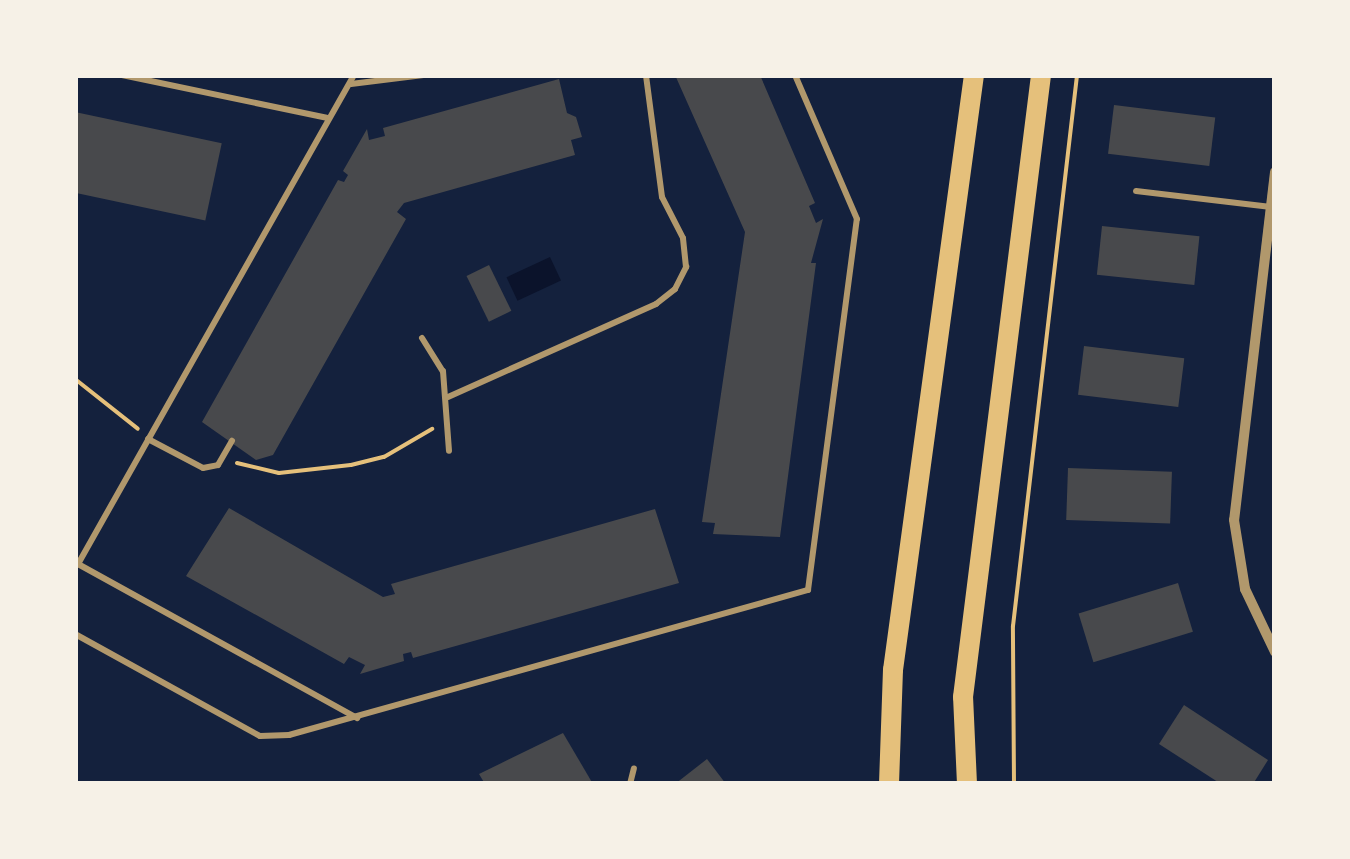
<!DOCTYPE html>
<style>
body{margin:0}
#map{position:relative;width:1350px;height:859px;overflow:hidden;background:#14213d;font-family:Figtree,sans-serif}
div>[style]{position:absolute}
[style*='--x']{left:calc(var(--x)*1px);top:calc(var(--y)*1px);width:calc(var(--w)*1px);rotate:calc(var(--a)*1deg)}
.water>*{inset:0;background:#0b132b;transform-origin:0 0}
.building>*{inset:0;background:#48494c;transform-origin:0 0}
.path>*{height:4px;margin:-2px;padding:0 2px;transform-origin:2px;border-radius:2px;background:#e5c07b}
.service>*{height:6px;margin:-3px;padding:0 3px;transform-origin:3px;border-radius:3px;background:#b1986c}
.minor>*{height:10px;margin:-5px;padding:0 5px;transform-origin:5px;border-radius:5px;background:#b1986c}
.trunk>*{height:20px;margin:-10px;padding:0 10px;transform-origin:10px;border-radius:10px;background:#e5c07b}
span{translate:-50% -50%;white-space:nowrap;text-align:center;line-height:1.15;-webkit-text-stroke:10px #f6f1e7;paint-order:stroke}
.frame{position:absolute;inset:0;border:78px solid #f6f1e7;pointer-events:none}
</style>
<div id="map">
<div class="water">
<i style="left:550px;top:257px;width:26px;height:48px;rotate:65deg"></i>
</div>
<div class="building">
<i style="clip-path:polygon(675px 75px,760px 75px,815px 203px,809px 206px,816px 223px,823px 219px,811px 263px,816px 263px,780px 537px,713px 534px,715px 523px,702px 522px,745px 232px)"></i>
<i style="clip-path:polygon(559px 79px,567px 113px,576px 117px,582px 137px,571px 140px,575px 155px,404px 203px,397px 212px,406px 219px,273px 455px,256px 460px,202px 422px,338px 180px,344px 182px,348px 175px,343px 171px,367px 129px,369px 140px,385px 136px,383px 128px)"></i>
<i style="left:1114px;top:105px;width:102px;height:49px;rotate:7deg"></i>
<i style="left:75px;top:112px;width:150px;height:79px;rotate:12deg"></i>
<i style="left:1102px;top:226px;width:98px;height:49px;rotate:6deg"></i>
<i style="left:489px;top:265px;width:51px;height:25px;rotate:64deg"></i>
<i style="left:1084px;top:346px;width:101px;height:49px;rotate:7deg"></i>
<i style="left:1068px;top:468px;width:104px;height:52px;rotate:2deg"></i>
<i style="clip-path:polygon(229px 508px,383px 597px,395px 594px,391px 584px,655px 509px,679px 583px,413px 658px,411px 652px,403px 654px,404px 661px,360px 674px,365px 665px,349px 657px,344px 664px,186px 576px)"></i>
<i style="left:1178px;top:583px;width:51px;height:104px;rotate:73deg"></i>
<i style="clip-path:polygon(1184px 705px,1268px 760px,1253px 784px,1221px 784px,1159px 744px)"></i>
<i style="clip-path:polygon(563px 733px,593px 784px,485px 784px,479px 774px)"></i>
<i style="clip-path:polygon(707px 759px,726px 784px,675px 784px)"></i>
</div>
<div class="path">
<i style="--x:75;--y:379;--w:80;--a:38.4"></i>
<i style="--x:237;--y:463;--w:43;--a:13.4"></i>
<i style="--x:279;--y:473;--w:72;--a:-6.3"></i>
<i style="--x:351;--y:465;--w:34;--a:-14"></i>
<i style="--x:384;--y:457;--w:56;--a:-30.3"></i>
<i style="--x:1014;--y:784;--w:158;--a:-90.4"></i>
<i style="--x:1013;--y:626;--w:555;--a:-83.37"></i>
</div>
<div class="service">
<i style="--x:122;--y:75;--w:209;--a:11.8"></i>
<i style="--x:354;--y:75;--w:562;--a:119.44"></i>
<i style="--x:78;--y:564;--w:319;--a:28.9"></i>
<i style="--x:351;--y:84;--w:73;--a:-7.1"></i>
<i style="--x:1136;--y:191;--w:136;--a:6.8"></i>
<i style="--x:422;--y:338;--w:39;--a:58"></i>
<i style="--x:443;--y:371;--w:80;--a:85.7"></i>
<i style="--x:448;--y:397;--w:228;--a:-24.1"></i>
<i style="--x:656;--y:304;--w:24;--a:-38"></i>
<i style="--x:675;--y:289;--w:25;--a:-63"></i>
<i style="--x:686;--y:267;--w:29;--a:-96"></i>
<i style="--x:683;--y:238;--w:46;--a:-117.1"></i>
<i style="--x:662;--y:197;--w:123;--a:-97.5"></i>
<i style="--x:148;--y:439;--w:62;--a:27.8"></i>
<i style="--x:203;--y:468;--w:15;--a:-11"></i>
<i style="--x:218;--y:465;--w:28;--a:-60"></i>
<i style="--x:75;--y:634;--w:211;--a:28.9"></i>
<i style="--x:260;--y:736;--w:29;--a:-2"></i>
<i style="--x:289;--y:735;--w:539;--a:-15.61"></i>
<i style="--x:808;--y:590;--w:374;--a:-82.5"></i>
<i style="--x:857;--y:219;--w:157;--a:-113.3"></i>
<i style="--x:630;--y:784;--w:16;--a:-76"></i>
</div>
<div class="minor">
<i style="--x:1275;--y:172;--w:350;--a:96.7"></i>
<i style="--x:1234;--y:520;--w:70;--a:80.9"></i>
<i style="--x:1245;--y:589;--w:70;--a:64.5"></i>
</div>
<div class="trunk">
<i style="--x:889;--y:784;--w:114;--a:-88"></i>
<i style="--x:893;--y:670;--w:600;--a:-82.25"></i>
<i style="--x:967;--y:784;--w:87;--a:-92.6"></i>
<i style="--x:963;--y:697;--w:627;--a:-82.85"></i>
</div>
<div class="frame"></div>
</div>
